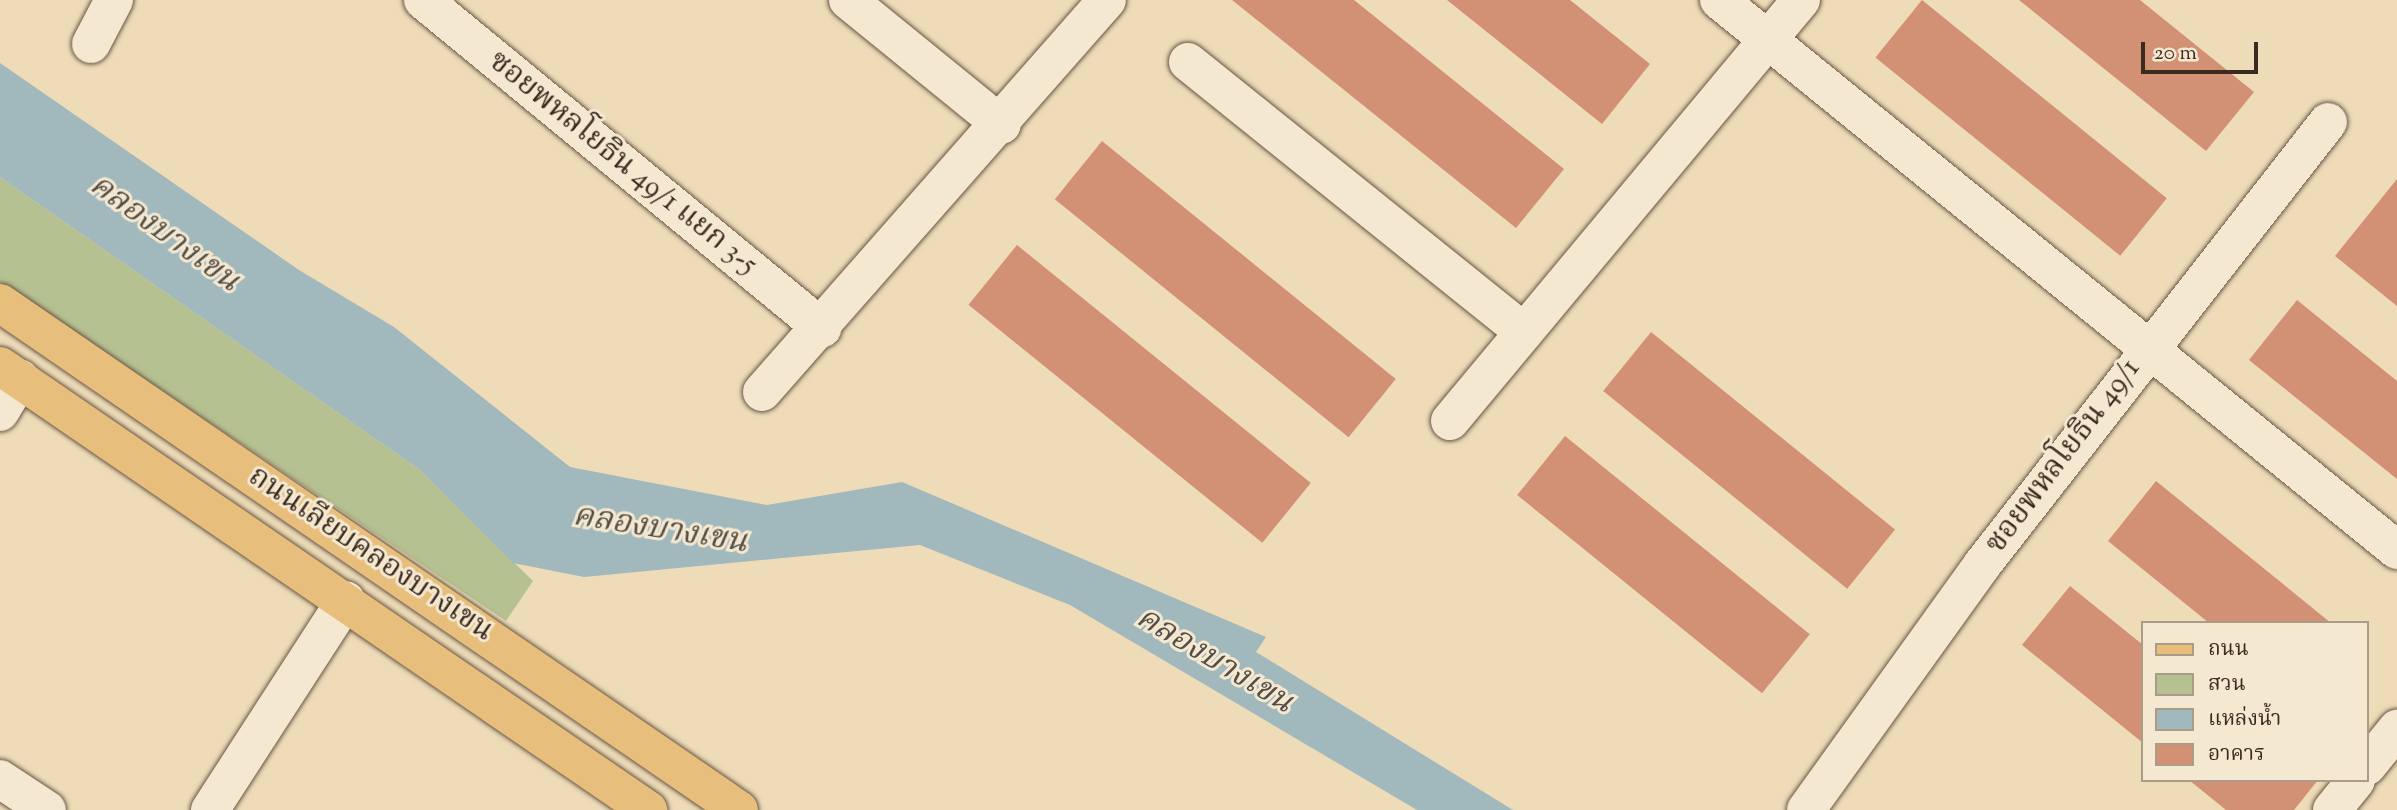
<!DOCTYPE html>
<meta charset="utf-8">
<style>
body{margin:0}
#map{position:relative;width:2397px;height:810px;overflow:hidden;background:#eedbb8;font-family:"Sorts Mill Goudy","Noto Serif Thai",serif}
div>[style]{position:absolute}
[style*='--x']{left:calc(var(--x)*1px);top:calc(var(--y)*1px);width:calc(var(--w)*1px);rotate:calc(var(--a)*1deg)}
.green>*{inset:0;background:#b6c191}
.water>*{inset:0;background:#a1b8bc}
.building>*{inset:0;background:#d29074;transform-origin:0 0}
.roads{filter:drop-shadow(0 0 2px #685744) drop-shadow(0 0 2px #685744)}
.minor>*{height:38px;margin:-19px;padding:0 19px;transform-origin:19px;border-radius:19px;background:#f4e8d1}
.major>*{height:38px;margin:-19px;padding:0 19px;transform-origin:19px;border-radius:19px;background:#e7be7c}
span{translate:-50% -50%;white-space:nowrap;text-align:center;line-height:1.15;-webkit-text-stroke:6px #f4e8d1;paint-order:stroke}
.street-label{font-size:30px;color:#3b2b1e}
.water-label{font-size:32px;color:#544e46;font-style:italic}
.legend{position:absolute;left:2141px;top:621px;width:228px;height:161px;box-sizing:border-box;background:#f4e8d1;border:2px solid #aa9c89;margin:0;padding:9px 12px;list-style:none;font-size:21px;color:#3b2b1e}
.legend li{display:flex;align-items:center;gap:14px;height:35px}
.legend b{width:35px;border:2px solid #aa9c89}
.scale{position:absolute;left:2141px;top:42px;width:117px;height:32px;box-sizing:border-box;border:4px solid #3b2b1e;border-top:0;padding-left:9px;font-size:21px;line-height:24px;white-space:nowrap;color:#3b2b1e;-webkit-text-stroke:5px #f4e8d1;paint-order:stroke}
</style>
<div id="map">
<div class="green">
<i style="clip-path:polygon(0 177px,420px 470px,533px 581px,506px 621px,0 282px)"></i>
</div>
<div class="water">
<i style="clip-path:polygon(0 63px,299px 270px,394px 327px,570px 467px,767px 505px,902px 482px,1266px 637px,1256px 652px,1513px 810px,1417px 810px,1070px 605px,920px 545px,584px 577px,513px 563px,420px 470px,0 177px)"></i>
</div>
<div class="building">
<i style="clip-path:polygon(1232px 0,1354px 0,1564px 169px,1516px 228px)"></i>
<i style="clip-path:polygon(1447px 0,1570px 0,1650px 64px,1602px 124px)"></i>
<i style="left:1922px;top:0;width:315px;height:74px;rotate:39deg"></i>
<i style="clip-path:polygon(2019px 0,2140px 0,2254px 92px,2206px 151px)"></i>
<i style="left:1102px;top:141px;width:378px;height:75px;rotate:39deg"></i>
<i style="clip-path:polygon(2397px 179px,2397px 306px,2335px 256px)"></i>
<i style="left:1017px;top:245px;width:378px;height:77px;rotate:39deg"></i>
<i style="clip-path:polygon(2297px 300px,2397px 381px,2397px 479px,2249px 360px)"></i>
<i style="left:1651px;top:332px;width:314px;height:76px;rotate:39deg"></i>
<i style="left:1565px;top:436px;width:315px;height:76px;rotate:39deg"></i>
<i style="clip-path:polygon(2156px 481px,2331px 623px,2209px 623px,2108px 541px)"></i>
<i style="clip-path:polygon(2070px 586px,2143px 645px,2143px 743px,2022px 645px)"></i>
<i style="clip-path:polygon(2189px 780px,2318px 780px,2294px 810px,2226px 810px)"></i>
</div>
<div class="roads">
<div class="minor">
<i style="--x:423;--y:0;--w:517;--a:39.42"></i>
<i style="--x:848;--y:0;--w:198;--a:39.1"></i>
<i style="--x:1719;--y:0;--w:873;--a:39.05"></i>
<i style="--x:91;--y:44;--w:50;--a:-62.4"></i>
<i style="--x:1188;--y:62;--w:431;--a:38.8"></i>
<i style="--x:762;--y:392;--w:522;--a:-48.65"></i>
<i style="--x:0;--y:412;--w:39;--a:-59"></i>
<i style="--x:1450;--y:421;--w:548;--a:-50.18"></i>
<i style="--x:2367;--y:766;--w:48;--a:-51"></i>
<i style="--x:0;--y:779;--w:56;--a:33.4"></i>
<i style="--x:210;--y:810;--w:250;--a:-57.1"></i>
<i style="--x:1806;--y:810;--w:302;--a:-54.3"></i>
<i style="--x:1982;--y:565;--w:562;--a:-52.01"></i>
<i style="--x:2332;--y:810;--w:38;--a:-51"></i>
</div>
<div class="major">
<i style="--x:0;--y:303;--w:896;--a:34.45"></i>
<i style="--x:0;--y:366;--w:786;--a:34.42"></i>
</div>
</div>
<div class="street-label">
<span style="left:622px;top:164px;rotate:39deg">ซอยพหลโยธิน 49/1 แยก 3-5</span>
<span style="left:2064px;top:457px;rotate:-53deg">ซอยพหลโยธิน 49/1</span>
<span style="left:370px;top:555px;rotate:34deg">ถนนเลียบคลองบางเขน</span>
</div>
<div class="water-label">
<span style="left:164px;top:234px;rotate:36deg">คลองบางเขน</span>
<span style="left:660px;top:530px;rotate:9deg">คลองบางเขน</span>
<span style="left:1214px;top:661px;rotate:31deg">คลองบางเขน</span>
</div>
<ul class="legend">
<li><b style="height:9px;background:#e7be7c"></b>ถนน</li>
<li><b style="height:19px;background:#b6c191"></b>สวน</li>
<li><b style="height:19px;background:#a1b8bc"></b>แหล่งน้ำ</li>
<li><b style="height:19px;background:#d29074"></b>อาคาร</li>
</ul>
<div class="scale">20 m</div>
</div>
